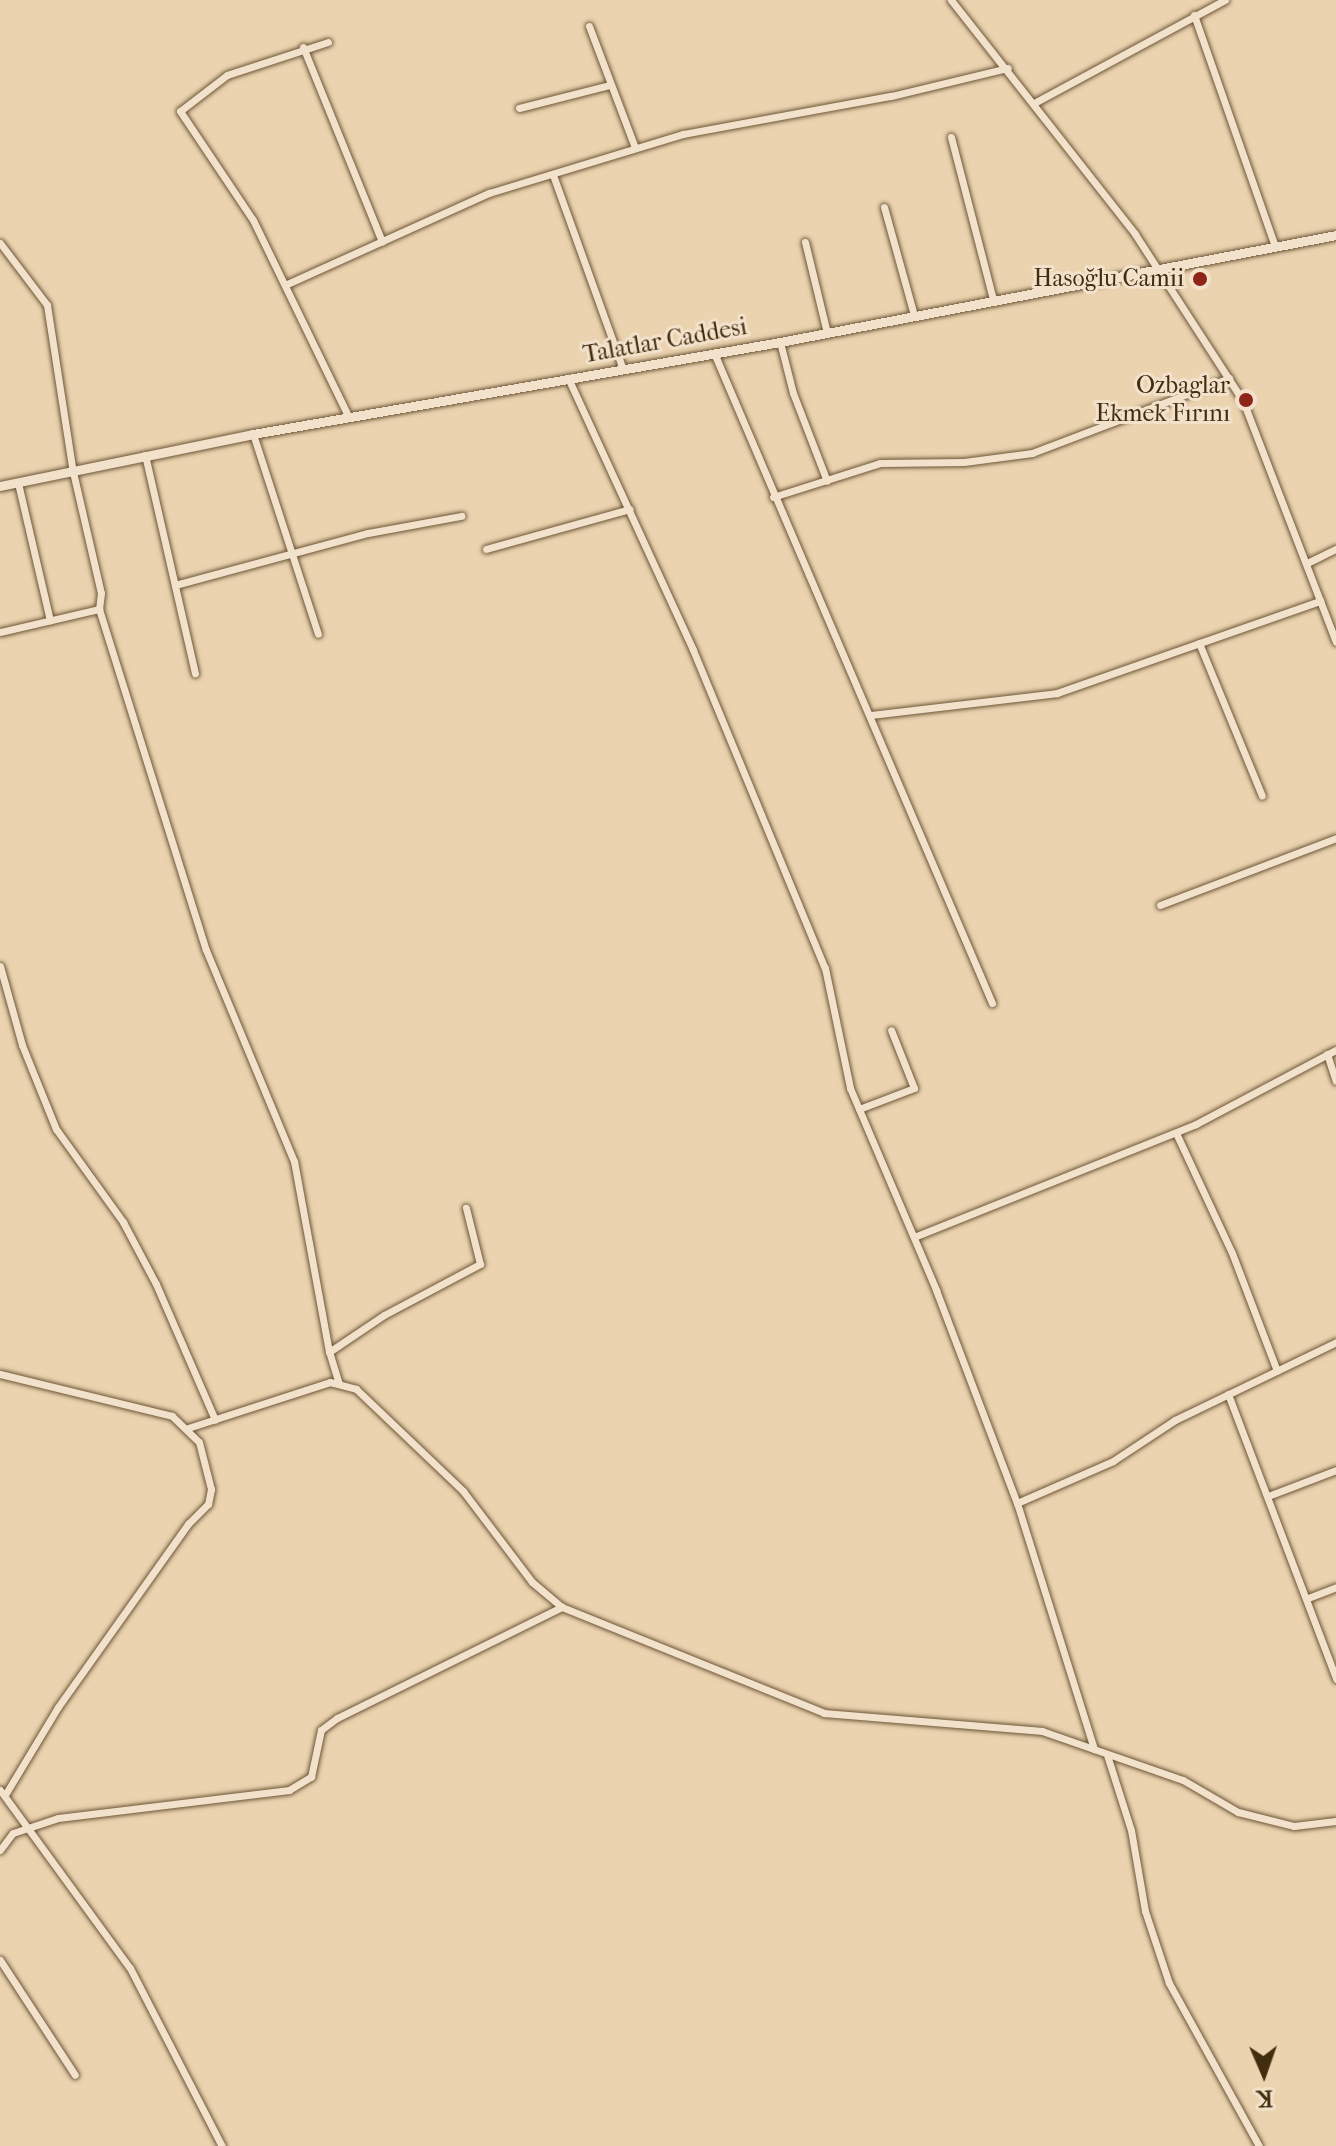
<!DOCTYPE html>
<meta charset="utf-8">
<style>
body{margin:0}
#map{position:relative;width:1336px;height:2146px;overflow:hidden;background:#ebd3b0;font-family:"IM FELL French Canon",serif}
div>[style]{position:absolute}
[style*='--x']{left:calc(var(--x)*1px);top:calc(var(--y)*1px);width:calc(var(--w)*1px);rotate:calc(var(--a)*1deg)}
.roads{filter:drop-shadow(0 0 2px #6d5637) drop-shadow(0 0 2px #6d5637)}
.minor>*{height:7px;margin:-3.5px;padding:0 3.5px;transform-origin:3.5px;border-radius:3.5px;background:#f2e2cc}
.tertiary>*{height:9px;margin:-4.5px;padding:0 4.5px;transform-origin:4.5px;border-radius:4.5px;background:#f2e2cc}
.dots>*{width:22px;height:22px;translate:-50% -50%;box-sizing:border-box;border:4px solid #f2e2cc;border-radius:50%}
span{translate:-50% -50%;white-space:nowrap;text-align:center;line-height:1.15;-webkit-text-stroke:6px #f2e2cc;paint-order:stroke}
.poi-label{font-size:24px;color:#432d0f}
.right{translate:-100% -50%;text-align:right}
.street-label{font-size:24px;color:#432d0f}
.north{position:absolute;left:1224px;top:2034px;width:80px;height:80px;-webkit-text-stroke:6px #f2e2cc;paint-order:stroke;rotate:178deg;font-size:22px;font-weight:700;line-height:32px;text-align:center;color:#432d0f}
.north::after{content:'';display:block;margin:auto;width:28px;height:36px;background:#432d0f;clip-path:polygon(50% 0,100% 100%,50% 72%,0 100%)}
</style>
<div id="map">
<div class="roads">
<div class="minor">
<i style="--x:951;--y:0;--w:298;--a:51.8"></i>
<i style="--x:1135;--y:234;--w:199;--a:57.1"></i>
<i style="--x:1243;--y:401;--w:258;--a:68.9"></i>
<i style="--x:1194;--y:15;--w:245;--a:70.7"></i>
<i style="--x:589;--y:26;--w:130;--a:69.3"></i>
<i style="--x:328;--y:42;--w:106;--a:161.9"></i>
<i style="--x:227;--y:75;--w:59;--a:142.5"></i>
<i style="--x:180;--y:111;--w:131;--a:56.2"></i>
<i style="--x:253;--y:220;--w:218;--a:64.1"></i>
<i style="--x:303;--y:47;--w:210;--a:67.9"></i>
<i style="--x:1036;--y:102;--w:215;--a:-28.4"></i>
<i style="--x:519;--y:108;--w:93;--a:-14.3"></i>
<i style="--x:951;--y:137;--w:167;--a:75.5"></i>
<i style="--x:553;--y:175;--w:206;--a:70.2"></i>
<i style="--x:884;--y:207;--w:112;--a:74.5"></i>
<i style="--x:805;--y:242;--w:94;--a:76.4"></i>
<i style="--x:0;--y:243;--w:78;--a:52.8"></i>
<i style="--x:47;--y:305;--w:169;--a:81.2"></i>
<i style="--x:73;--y:472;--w:124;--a:77"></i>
<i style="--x:101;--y:593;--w:16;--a:97"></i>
<i style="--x:99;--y:609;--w:357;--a:72.6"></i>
<i style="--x:206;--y:950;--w:229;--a:67.4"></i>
<i style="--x:294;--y:1161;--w:194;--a:79.6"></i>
<i style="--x:287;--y:284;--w:222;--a:-24.3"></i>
<i style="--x:489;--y:193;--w:203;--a:-16.9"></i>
<i style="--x:683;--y:134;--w:211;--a:-10.4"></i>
<i style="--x:891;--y:96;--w:120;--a:-13.5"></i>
<i style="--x:780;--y:342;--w:53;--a:75.7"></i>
<i style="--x:793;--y:393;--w:94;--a:68.9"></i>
<i style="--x:714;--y:353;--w:707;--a:66.84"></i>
<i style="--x:568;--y:378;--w:299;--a:65.3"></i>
<i style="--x:693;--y:650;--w:344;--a:67.5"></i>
<i style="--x:825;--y:968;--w:123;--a:78.2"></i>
<i style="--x:850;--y:1088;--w:220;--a:66.9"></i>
<i style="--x:936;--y:1290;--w:228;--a:69.2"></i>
<i style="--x:1017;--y:1503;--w:258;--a:72.6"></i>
<i style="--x:253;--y:434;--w:210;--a:72"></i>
<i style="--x:145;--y:455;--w:224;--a:77.1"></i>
<i style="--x:18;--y:483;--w:141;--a:76.9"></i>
<i style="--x:773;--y:497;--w:112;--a:-17.6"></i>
<i style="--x:880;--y:463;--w:84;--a:-0.7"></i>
<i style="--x:964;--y:462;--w:69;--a:-7.5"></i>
<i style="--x:1032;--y:453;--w:211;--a:-20.8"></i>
<i style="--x:486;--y:549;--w:149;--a:-15.5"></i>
<i style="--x:1307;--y:563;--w:32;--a:-26"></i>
<i style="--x:175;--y:585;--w:200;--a:-15.1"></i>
<i style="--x:368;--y:533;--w:95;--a:-10.4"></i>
<i style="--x:0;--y:632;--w:102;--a:-13.1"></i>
<i style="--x:1199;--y:643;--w:165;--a:67.6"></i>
<i style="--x:870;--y:715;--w:188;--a:-6.7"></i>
<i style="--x:1057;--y:693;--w:279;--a:-19.3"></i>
<i style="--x:1160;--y:905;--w:188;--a:-20.8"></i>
<i style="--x:0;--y:966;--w:82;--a:74.4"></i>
<i style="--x:22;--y:1045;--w:91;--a:68"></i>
<i style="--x:56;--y:1129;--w:115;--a:54.2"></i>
<i style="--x:123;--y:1222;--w:70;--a:62"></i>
<i style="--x:156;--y:1284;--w:148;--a:66.5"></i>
<i style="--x:1327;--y:1054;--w:28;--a:72"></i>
<i style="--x:859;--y:1109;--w:59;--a:-20.9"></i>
<i style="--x:914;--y:1088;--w:62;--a:-111.6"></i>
<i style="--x:1176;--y:1133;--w:132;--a:65"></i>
<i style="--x:1232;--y:1253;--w:126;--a:69.1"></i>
<i style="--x:914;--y:1237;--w:304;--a:-21.8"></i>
<i style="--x:1196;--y:1124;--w:158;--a:-27.9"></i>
<i style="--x:0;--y:1374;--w:177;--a:13.7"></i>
<i style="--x:172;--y:1416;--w:37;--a:44"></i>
<i style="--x:199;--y:1442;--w:49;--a:75.7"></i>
<i style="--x:211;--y:1489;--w:15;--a:101"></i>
<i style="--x:208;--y:1504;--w:28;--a:135"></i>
<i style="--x:188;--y:1524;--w:224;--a:125.4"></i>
<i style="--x:58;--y:1707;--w:103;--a:121.1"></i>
<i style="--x:339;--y:1384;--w:34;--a:-107"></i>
<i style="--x:329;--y:1352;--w:66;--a:-33.9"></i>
<i style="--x:384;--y:1315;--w:109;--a:-28"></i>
<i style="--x:480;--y:1264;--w:58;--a:-104"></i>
<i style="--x:1228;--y:1394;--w:305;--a:69.2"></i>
<i style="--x:188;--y:1428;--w:149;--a:-17.9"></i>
<i style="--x:330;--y:1382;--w:27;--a:15"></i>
<i style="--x:356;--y:1389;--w:148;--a:43.6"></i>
<i style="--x:463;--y:1491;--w:114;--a:52.8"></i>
<i style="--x:532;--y:1582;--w:39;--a:40"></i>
<i style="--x:562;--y:1607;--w:283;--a:22"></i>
<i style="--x:824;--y:1713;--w:219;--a:4.7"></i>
<i style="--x:1042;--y:1731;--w:149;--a:19.2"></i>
<i style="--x:1183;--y:1780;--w:64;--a:30.2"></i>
<i style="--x:1238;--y:1812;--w:58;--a:14"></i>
<i style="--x:1294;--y:1826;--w:42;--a:-6.8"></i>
<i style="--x:1268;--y:1496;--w:73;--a:-20.9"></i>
<i style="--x:1017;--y:1503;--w:105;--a:-23.6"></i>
<i style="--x:1113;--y:1461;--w:74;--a:-33.5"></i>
<i style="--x:1175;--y:1420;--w:179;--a:-25.8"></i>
<i style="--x:1308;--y:1598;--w:30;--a:-21"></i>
<i style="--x:1107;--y:1755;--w:79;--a:72.3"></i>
<i style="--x:1131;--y:1830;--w:82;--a:80.2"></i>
<i style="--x:1145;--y:1911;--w:76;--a:71.6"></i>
<i style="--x:1169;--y:1983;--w:186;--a:61.1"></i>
<i style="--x:0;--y:1790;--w:220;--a:53.9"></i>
<i style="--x:130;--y:1968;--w:200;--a:62.7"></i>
<i style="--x:0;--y:1850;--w:21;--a:-53"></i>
<i style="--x:13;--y:1833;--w:47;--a:-18.4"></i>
<i style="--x:58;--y:1818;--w:233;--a:-6.9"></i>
<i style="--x:289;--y:1790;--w:26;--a:-31"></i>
<i style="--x:311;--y:1777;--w:48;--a:-78"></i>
<i style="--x:321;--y:1730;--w:20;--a:-37"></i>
<i style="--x:337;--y:1718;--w:251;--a:-26.3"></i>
<i style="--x:0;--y:1960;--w:137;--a:56.9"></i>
</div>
<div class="tertiary">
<i style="--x:0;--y:486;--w:258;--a:-11.6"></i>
<i style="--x:253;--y:434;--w:535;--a:-9.9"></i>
<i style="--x:780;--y:342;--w:566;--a:-10.89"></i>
</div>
</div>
<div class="dots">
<i style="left:1200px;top:279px;background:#8f2418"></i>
<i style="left:1246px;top:400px;background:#8f2418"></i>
</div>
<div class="poi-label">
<span class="right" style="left:1184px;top:279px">Hasoğlu Camii</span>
<span class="right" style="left:1230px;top:400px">Ozbaglar<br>Ekmek Fırını</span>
</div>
<div class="street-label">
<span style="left:665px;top:341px;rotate:-10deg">Talatlar Caddesi</span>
</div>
<div class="north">K</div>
</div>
